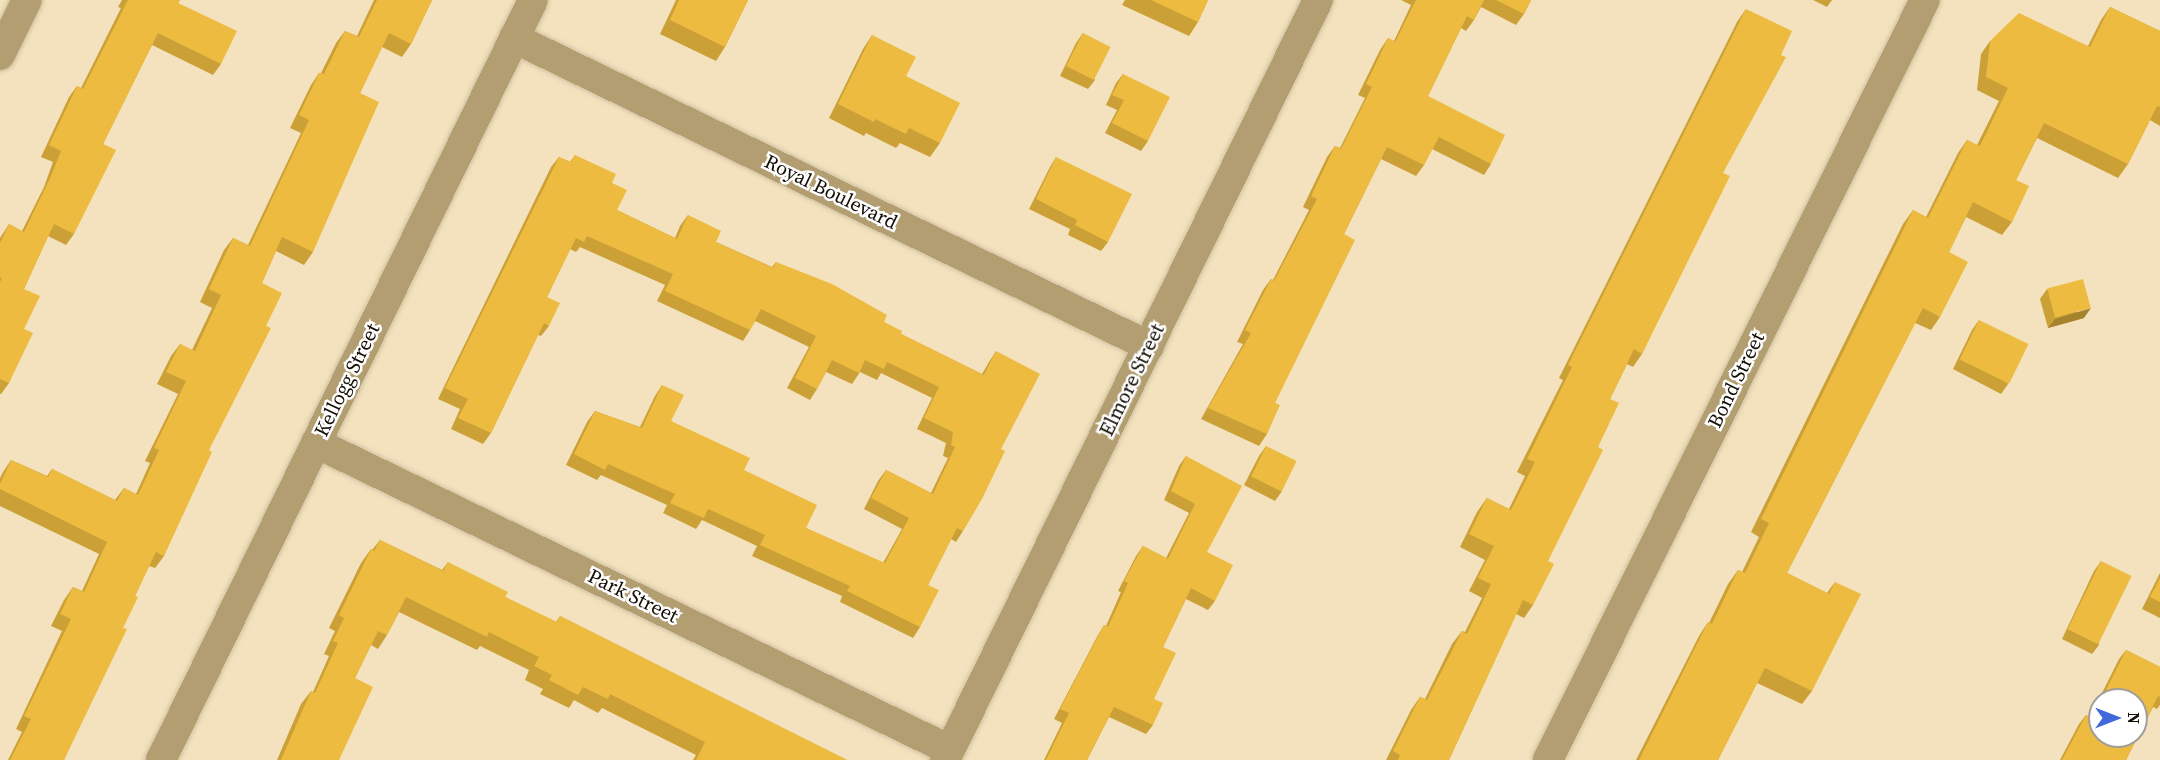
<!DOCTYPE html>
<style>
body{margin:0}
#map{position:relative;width:2160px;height:760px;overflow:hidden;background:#f3e2bd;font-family:"Source Serif 4",serif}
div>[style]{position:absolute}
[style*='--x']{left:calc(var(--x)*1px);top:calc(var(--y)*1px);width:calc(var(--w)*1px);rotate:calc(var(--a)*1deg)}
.roads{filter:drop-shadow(0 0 2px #cfc09f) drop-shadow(0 0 2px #cfc09f)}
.street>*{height:30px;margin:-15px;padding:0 15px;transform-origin:15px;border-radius:15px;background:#b29e71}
.wall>*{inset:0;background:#cba137}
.shaded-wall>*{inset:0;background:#a5832d}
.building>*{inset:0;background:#ecbb40;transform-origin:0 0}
span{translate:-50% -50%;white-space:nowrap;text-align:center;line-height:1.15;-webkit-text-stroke:5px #fff;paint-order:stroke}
.street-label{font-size:20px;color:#130d03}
.north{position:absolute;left:2088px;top:688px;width:60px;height:60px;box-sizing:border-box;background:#fff;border:2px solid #a19e9a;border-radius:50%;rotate:90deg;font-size:16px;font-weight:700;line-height:24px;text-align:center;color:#130d03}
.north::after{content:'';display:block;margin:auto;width:21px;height:27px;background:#4269db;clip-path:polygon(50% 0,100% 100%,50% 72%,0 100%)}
</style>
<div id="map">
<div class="roads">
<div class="street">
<i style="--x:514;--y:38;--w:706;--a:25.88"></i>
<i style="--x:0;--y:55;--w:61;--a:-63.9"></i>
<i style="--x:316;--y:443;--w:704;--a:25.84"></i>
<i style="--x:161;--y:760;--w:846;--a:-63.92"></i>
<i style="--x:945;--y:760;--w:847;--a:-63.86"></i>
<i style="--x:1548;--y:760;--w:848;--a:-63.62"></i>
</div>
</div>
<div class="wall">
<i style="clip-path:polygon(122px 0,180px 0,178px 3px,221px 64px,213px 75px,152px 45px,103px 144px,74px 234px,66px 245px,48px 236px,24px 289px,24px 329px,9px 383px,1px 394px,0 394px,0 238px,9px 224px,22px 231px,44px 187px,53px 162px,41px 157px,69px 97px,77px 86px,81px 88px,121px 8px,118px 7px)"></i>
<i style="clip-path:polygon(374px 0,432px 0,411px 44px,402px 57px,382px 47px,360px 93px,313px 252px,304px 265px,276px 251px,262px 283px,209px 450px,164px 556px,155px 568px,149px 566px,135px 596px,64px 760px,8px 760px,22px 732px,16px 729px,62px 631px,51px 626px,64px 600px,73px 587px,82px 591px,99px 554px,0 506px,0 478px,3px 472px,11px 460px,47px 476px,52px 469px,115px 500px,124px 488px,136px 494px,150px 463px,145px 461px,178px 394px,157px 384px,171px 356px,180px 344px,192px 350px,212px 308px,200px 302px,224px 250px,233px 238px,248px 245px,301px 133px,290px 128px,311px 85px,319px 73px,321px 73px,336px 43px,345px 31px,357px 36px)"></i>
<i style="clip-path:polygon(676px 0,748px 0,725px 47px,716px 61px,660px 34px)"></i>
<i style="clip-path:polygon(1125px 0,1208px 0,1198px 22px,1189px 36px,1122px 5px)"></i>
<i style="clip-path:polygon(1401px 0,1531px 0,1524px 14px,1516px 25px,1481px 7px,1474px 20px,1466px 31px,1461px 28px,1428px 96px,1491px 164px,1484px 175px,1432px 149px,1424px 165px,1416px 176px,1381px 159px,1344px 234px,1275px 403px,1267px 434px,1259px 446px,1201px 419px,1243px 344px,1237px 342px,1263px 290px,1271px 279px,1273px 280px,1309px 210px,1303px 207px,1327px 157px,1335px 146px,1340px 148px,1365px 98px,1358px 95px,1380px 50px,1388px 38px,1394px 41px,1411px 5px)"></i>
<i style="clip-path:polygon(1813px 0,1832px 0,1827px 7px)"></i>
<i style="clip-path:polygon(2110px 7px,2160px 31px,2160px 126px,2150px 120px,2128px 164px,2118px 178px,2037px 138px,2016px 180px,2012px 222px,2002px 235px,1966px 217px,1949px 252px,1940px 317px,1931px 330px,1915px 323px,1787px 573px,1827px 593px,1835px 582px,1812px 691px,1802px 704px,1757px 683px,1718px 760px,1636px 760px,1699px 636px,1708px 622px,1709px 623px,1728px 584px,1738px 570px,1742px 572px,1759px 537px,1751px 532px,1903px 224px,1913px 210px,1926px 217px,1958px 153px,1967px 140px,1977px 145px,1999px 101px,1977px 90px,1981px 54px,1990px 41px,2088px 46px,2101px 20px)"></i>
<i style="clip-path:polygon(1746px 9px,1723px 173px,1642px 354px,1633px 367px,1627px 364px,1610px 399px,1598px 447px,1548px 561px,1533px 605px,1524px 618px,1516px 614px,1449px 760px,1386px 760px,1411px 710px,1420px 697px,1425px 699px,1452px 644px,1462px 631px,1465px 632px,1482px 598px,1469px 591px,1485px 560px,1460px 547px,1477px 512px,1487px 498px,1509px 509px,1525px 476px,1517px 472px,1563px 380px,1559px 378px,1737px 22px)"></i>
<i style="clip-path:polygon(1083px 33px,1095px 80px,1088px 89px,1060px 76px,1076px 43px)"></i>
<i style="clip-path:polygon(872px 35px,906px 76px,940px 143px,930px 157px,900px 143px,896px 148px,866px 133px,864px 136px,829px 118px,863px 49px)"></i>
<i style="clip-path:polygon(1123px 74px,1148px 141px,1141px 151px,1105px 133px,1117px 110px,1106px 105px,1116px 83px)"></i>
<i style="clip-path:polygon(575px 155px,612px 183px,617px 210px,675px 238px,680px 226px,688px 215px,716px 242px,772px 267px,776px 262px,884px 322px,901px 334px,982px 374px,989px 362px,996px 351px,1001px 449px,963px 531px,956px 542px,951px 539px,928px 585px,920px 627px,913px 638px,840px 602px,842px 596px,752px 556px,757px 546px,702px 520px,696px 529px,663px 513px,667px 505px,601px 475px,597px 480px,566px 465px,587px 422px,595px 411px,640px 427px,655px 396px,662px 385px,671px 421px,744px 470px,806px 528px,883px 563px,902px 529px,864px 509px,878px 481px,886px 470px,931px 493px,948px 458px,943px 456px,946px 443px,917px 429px,932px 398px,881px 373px,877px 380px,860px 372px,852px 384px,826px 372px,817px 389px,810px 400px,787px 388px,809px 347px,755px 321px,750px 330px,743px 341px,657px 301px,665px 285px,580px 247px,576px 252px,570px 249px,547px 297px,549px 326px,541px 336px,538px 335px,491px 433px,483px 444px,451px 429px,460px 409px,438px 399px,551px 167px,559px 157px,570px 162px)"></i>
<i style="clip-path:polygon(1056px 157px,1108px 242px,1101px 251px,1068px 235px,1070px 229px,1029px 209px,1050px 167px)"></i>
<i style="clip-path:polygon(2047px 289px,2084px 318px,2048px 328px,2040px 299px)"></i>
<i style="clip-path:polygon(1979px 320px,2008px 384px,2001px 394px,1953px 369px,1972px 330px)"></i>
<i style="clip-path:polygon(1266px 446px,1282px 491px,1275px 501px,1244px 485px,1259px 456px)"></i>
<i style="clip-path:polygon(1186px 456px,1207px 552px,1215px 601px,1208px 610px,1186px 599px,1163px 647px,1154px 699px,1153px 725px,1146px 734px,1109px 717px,1087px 760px,1044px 760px,1062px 723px,1054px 719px,1098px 635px,1104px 625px,1106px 626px,1121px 592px,1118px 591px,1136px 556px,1143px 546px,1166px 558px,1189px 513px,1164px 500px,1179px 466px)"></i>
<i style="clip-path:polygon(380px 540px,442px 570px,448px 562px,505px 597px,556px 622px,560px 616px,847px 760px,693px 760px,696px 755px,602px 708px,598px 713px,574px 700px,569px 708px,540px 694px,543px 689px,525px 680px,529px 670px,480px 646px,477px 650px,399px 612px,387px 635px,378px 649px,371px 645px,355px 678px,339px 760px,277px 760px,301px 704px,311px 691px,313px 692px,329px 656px,324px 654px,335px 631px,329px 628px,361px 563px,371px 549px,372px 550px)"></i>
<i style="clip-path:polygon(2101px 561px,2099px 645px,2092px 654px,2062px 639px,2094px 571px)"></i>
<i style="clip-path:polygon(2160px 573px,2160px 618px,2142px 609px)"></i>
<i style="clip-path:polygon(evenodd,2126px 650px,2160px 667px,2160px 705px,2157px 709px,2153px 707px,2126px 760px,2060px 760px,2079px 724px,2086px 715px,2090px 717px,2119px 659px,2126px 650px,2100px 700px,2136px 700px,2100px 736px,2100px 700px)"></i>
</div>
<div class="shaded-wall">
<i style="clip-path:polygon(2091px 308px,2084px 318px,2048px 328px,2055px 319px)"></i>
</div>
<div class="building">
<i style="clip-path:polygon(128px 0,180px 0,178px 3px,237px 31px,221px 64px,158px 33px,103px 144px,116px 150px,74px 234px,54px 224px,24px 289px,40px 296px,24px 329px,33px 333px,9px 383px,0 379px,0 282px,2px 278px,0 278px,0 243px,9px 224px,24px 232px,51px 176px,61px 151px,49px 145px,77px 86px,83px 89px)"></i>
<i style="clip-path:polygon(377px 0,432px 0,411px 44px,389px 33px,360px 93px,379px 102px,313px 252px,282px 237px,262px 283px,282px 293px,266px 326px,271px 328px,209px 450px,212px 452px,164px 556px,156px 552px,135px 596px,138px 597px,123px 628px,127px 629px,64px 760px,10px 760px,31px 719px,24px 716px,71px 619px,60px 614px,73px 587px,84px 592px,107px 542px,0 489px,0 484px,11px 460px,48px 477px,52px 469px,117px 501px,124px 488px,138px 495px,159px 450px,154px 448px,186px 381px,166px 372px,180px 344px,195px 351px,221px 295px,209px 289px,233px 238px,250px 246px,309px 120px,299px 115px,319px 73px,324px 74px,345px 31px,359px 37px)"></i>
<i style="clip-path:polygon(679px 0,748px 0,725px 47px,670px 20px)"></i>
<i style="clip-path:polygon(1151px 0,1208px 0,1198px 22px)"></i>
<i style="clip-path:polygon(1416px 0,1484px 0,1474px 20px,1467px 16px,1428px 96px,1505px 135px,1491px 164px,1439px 137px,1424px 165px,1387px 147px,1344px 234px,1355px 240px,1275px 403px,1280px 405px,1267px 434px,1208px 408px,1251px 333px,1245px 330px,1271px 279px,1274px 281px,1317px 199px,1311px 196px,1335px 146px,1341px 149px,1372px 87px,1366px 84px,1388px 38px,1395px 42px)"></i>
<i style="clip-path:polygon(1496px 0,1531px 0,1524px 14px)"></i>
<i style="clip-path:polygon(2110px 7px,2160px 31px,2160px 107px,2157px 106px,2128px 164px,2044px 123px,2016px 180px,2029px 186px,2012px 222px,1973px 202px,1949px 252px,1968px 262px,1940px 317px,1923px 308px,1787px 573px,1829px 594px,1835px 582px,1861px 594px,1812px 691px,1765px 668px,1718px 760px,1639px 760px,1708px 622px,1712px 624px,1738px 570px,1745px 573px,1769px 523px,1761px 519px,1913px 210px,1928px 218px,1967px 140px,1980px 146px,2008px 88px,1986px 77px,1990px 41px,2019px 13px,2090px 47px)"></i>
<i style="clip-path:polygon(1746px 9px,1792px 31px,1781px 55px,1786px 57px,1723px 173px,1730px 176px,1642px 354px,1634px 349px,1610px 399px,1619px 403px,1598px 447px,1603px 450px,1548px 561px,1554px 564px,1533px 605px,1523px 600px,1449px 760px,1398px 760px,1400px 755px,1393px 751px,1420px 697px,1427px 700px,1462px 631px,1467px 634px,1491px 584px,1478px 578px,1494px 546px,1469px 534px,1487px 498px,1511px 510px,1535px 462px,1527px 459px,1572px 367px,1568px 365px)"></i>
<i style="left:1083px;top:33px;width:31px;height:37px;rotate:27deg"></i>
<i style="clip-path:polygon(872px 35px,916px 57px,906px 76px,960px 103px,940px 143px,909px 128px,906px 134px,875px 119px,874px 122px,838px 104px)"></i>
<i style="clip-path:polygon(1123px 74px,1170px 97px,1148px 141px,1112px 123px,1124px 100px,1112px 95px)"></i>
<i style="clip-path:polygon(575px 155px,616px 174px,612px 183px,627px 190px,617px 210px,677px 239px,688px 215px,721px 231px,716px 242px,773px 268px,776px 262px,832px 284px,887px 315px,884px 322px,902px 331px,901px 334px,984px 375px,996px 351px,1040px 374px,1001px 449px,1005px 451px,982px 499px,963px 531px,957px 528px,928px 585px,939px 590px,920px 627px,847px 591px,850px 586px,760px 545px,765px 535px,708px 509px,704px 518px,670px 503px,675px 494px,608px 464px,605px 470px,574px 454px,595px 411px,642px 428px,662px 385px,684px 395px,671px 421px,750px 458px,744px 470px,817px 505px,806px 528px,885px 563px,909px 518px,871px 498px,886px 470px,933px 494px,955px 447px,951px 445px,953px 432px,924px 418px,939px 387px,887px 362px,884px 369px,865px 360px,859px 373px,832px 360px,817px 389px,795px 378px,816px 336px,761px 309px,750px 330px,665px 291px,673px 274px,587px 236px,584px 242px,576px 238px,547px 297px,560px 303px,549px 326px,544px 323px,491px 433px,458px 418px,468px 399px,445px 388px,559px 157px,571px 162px)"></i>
<i style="clip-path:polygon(1056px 157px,1132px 194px,1108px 242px,1075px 225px,1077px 220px,1036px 199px)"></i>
<i style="left:2083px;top:279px;width:30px;height:37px;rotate:75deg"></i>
<i style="left:1979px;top:320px;width:55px;height:44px;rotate:26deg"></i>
<i style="left:1266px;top:446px;width:34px;height:34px;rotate:26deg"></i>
<i style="clip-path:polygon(1186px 456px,1242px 486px,1207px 552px,1233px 565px,1215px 601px,1191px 588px,1163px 647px,1176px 653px,1154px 699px,1163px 703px,1153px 725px,1114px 707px,1087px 760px,1046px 760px,1069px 713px,1060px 709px,1104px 625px,1108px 627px,1128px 583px,1124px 581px,1143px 546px,1168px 559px,1195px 504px,1171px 491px)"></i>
<i style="clip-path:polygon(380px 540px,443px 571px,448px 562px,508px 592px,505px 597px,557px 622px,560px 616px,847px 760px,696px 760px,705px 742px,610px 694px,608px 699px,583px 687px,578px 695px,549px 680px,552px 675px,534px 666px,539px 657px,489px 632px,487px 637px,406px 597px,387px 635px,378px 631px,355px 678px,373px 687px,339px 760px,281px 760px,311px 691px,315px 693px,338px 643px,333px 641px,344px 618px,339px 615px,371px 549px,374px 551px)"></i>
<i style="left:2101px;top:561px;width:34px;height:76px;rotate:26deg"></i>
<i style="clip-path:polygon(2160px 578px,2160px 602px,2150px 597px)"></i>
<i style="clip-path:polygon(2126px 650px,2160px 667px,2160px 697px,2158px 696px,2126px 760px,2062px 760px,2086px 715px,2092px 718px,2100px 701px,2100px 736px,2136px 736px,2136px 700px,2101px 700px)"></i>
</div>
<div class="street-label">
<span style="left:831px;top:192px;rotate:26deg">Royal Boulevard</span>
<span style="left:347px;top:380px;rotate:-64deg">Kellogg Street</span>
<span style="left:1132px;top:380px;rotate:-64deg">Elmore Street</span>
<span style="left:1736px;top:380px;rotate:-64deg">Bond Street</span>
<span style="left:633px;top:596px;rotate:26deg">Park Street</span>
</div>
<div class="north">N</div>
</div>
